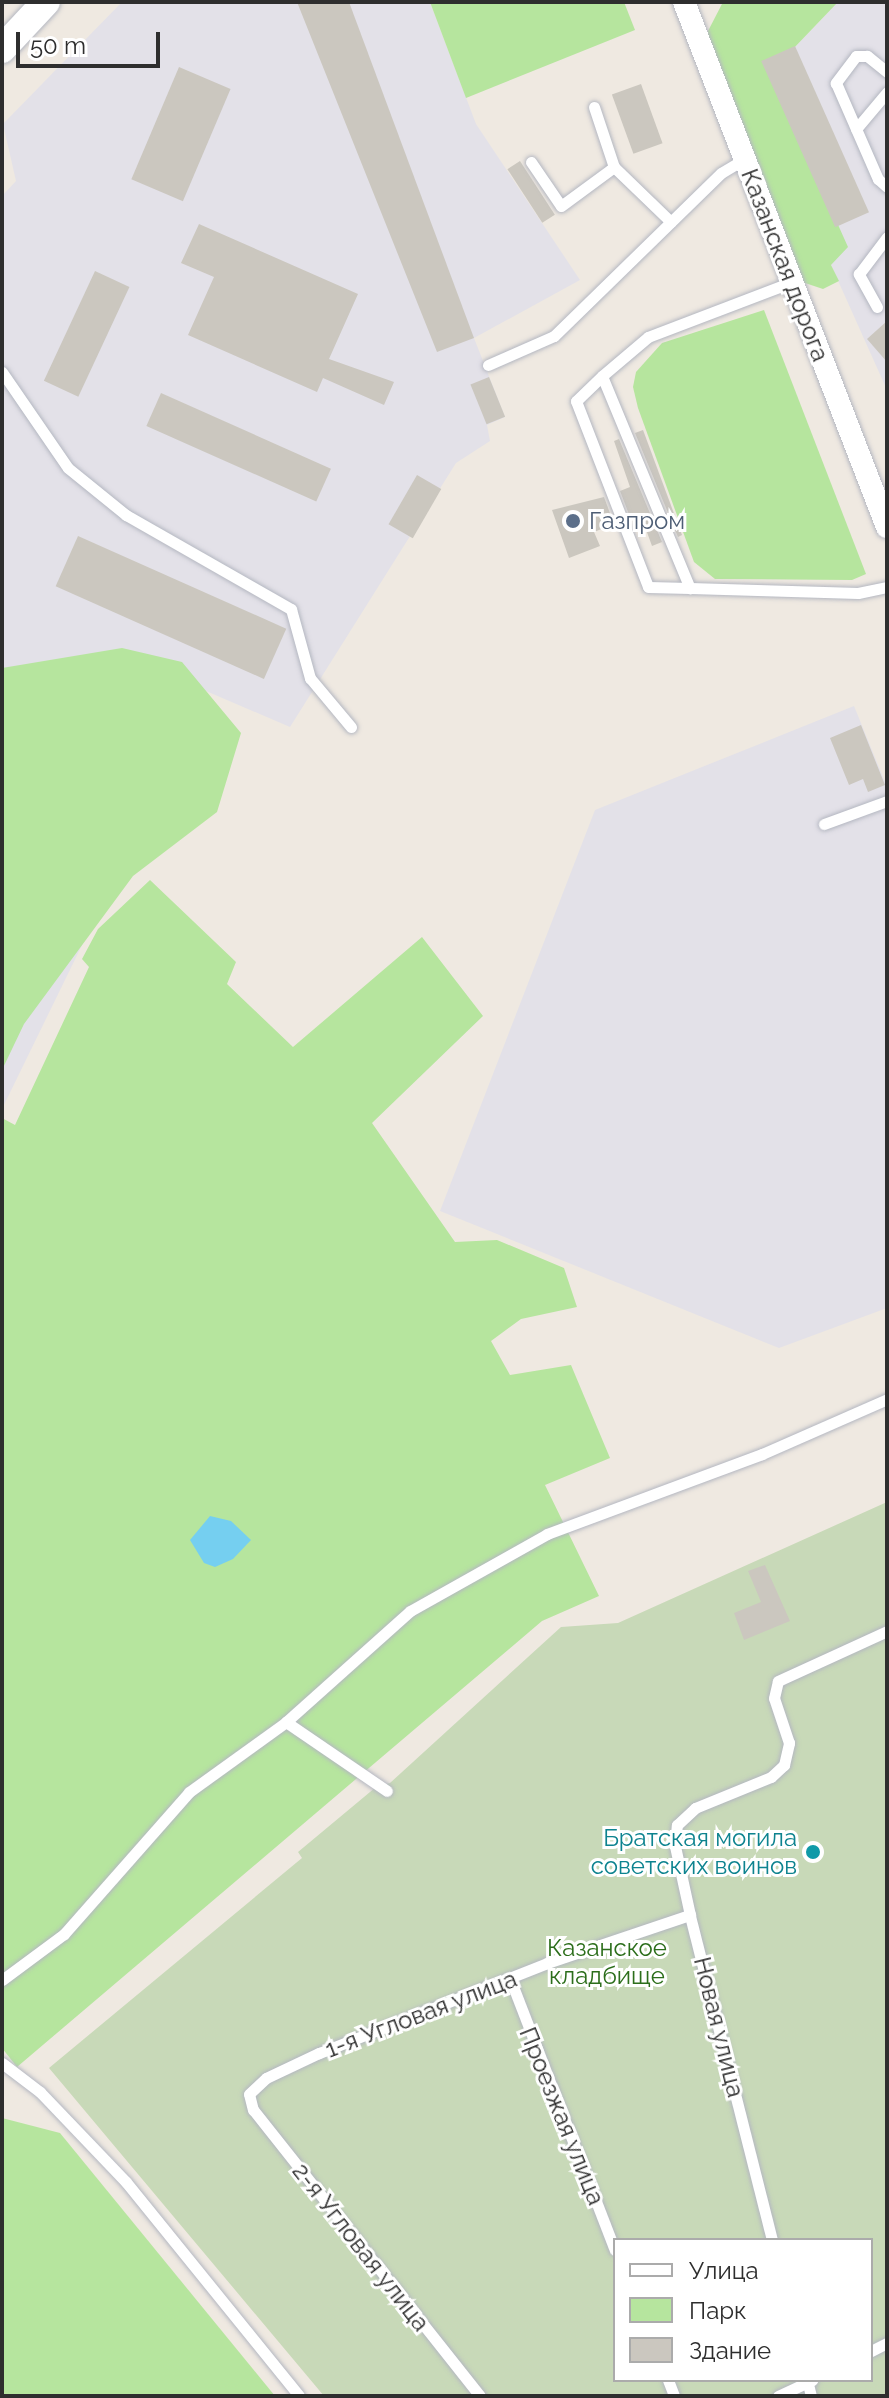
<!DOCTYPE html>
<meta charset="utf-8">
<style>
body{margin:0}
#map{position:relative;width:889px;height:2398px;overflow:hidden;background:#efe9e1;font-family:Raleway,sans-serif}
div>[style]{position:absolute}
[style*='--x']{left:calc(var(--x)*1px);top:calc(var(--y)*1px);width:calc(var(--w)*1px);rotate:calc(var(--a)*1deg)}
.industrial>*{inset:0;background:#e3e1e8}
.green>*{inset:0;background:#b6e59e}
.cemetery>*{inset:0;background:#c8d9b8}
.water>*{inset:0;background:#75cff0}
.building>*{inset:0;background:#cbc7bf;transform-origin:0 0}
.roads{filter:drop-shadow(0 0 2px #b4b7c1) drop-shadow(0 0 2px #b4b7c1)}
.service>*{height:11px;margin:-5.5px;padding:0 5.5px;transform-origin:5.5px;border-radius:5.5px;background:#fff}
.minor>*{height:22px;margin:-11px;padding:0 11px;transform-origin:11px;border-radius:11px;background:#fff}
.tertiary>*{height:28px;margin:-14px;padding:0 14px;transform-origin:14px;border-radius:14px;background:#fff}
.dots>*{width:22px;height:22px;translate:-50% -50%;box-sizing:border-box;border:4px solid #fff;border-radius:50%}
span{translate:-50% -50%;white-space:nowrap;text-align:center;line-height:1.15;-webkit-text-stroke:6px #fff;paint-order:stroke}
.street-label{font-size:24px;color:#2e2e2e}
.service-label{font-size:24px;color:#4e5e75}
.left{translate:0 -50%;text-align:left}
.culture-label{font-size:24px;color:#0d838f}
.right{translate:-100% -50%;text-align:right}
.park-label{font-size:24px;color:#2c6e1b}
.frame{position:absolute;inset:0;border:4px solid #2e2e2e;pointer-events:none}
.legend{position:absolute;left:613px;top:2238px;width:260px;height:144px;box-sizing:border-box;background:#fff;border:2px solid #ababab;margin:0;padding:10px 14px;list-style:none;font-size:24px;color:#2e2e2e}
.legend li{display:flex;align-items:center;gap:16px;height:40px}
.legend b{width:40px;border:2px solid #ababab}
.scale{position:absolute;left:16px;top:32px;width:144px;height:36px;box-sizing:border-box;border:4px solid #2e2e2e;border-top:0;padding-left:10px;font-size:24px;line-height:28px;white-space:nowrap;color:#2e2e2e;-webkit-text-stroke:6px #fff;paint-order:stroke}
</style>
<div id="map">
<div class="industrial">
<i style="clip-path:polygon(122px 2px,430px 2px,476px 124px,580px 280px,474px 338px,505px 417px,487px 425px,490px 441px,456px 463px,290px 727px,206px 691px,2px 1109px,2px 196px,16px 181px,3px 124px)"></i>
<i style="clip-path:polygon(838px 2px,887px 2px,887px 390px,831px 265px,836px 227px,770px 73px)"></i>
<i style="clip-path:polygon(854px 706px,887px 787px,887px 1308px,779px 1348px,440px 1211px,595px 810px)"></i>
</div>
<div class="green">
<i style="clip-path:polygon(430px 2px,624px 2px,635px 30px,466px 98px)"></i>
<i style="clip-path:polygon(723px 2px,838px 2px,770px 73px,848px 247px,831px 265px,839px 281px,823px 289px,802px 282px,707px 33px)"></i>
<i style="clip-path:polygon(764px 310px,866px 574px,852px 580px,715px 579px,694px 562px,638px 408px,633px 387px,636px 372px,662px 343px)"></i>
<i style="clip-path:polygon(122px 648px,182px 662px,241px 733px,217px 812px,133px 876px,24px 1024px,2px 1070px,2px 668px)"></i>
<i style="clip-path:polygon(150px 880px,236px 962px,227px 984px,293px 1047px,422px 937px,483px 1016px,372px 1123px,455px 1242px,497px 1240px,564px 1268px,577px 1307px,521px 1319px,491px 1341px,510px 1375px,571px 1365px,610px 1458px,545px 1485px,599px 1596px,542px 1621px,17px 2067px,2px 2048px,2px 1118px,15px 1125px,89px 967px,82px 959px,98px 929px)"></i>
<i style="clip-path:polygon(2px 2118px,60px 2133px,275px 2396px,2px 2396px)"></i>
</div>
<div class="cemetery">
<i style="clip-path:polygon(evenodd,887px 1502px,887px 2396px,324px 2396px,49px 2068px,302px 1858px,298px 1852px,376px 1787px,390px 1783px,561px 1627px,618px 1623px,887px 1502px,615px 2240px,871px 2240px,871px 2380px,615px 2380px,615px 2240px)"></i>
</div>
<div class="water">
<i style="clip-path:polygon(210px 1516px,231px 1521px,251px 1540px,233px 1559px,215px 1567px,204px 1563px,190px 1540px)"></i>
</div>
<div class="building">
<i style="clip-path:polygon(297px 2px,349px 2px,474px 338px,437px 352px)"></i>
<i style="left:795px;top:46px;width:182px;height:37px;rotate:66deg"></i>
<i style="left:179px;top:67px;width:56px;height:122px;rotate:23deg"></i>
<i style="left:641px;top:84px;width:63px;height:31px;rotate:70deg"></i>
<i style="left:520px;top:161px;width:64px;height:15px;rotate:57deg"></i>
<i style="clip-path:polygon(199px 224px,358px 294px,329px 359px,394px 382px,384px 405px,323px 378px,317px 392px,188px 335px,214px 277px,181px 263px)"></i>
<i style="left:95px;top:271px;width:38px;height:121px;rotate:25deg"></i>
<i style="clip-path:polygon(887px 321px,887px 362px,867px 339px)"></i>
<i style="left:489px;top:377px;width:43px;height:20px;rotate:68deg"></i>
<i style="left:161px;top:393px;width:186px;height:36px;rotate:24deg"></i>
<i style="clip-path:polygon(643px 430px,682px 535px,678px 537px,635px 433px)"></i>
<i style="clip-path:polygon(619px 439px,662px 542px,652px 546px,640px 513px,630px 517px,620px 491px,630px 487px,614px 441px)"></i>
<i style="left:417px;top:475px;width:28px;height:57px;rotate:30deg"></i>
<i style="clip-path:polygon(604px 497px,614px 524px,594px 532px,600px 546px,569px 558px,552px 510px)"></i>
<i style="left:78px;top:536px;width:228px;height:55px;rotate:24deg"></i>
<i style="clip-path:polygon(861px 725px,885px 785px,868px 792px,863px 779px,849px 785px,830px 738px)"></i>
<i style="clip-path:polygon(765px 1565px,790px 1621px,744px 1640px,734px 1613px,761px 1602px,748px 1571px)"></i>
</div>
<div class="roads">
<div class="service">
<i style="--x:887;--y:72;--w:26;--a:-141"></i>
<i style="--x:867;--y:56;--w:11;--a:180"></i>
<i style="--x:856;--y:56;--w:34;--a:127"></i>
<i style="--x:836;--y:83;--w:105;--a:66.4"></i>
<i style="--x:878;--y:179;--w:12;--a:42"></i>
<i style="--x:594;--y:107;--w:63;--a:71.6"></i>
<i style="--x:614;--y:167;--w:79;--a:44"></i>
<i style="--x:856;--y:129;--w:48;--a:-50"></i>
<i style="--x:531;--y:162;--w:53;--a:55.7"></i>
<i style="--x:561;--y:206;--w:66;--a:-36.3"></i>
<i style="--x:792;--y:282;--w:154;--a:159.1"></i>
<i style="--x:648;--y:337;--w:60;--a:139.7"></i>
<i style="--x:602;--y:376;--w:230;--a:67.5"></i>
<i style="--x:690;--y:588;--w:168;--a:1.7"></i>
<i style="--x:858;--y:593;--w:30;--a:-12"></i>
<i style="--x:877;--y:307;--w:38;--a:-119"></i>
<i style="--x:859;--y:274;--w:46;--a:-52.9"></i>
<i style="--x:488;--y:365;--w:72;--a:-23.7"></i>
<i style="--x:554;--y:336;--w:233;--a:-44.3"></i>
<i style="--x:721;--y:173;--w:27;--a:-31"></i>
<i style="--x:2;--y:372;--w:116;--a:55.5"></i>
<i style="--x:68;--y:468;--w:75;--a:39"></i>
<i style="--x:126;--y:515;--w:190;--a:29.7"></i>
<i style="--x:291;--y:609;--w:72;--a:74.6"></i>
<i style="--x:310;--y:678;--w:64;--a:50.1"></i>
<i style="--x:602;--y:376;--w:36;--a:136"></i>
<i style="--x:576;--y:401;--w:199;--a:68.8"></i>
<i style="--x:648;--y:587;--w:42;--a:1.4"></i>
<i style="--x:824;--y:824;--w:67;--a:-20.1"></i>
<i style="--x:286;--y:1722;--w:122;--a:34.3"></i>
<i style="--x:2;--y:1980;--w:77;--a:-36.6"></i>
<i style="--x:64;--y:1934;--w:189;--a:-48.6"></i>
<i style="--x:189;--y:1792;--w:120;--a:-35.8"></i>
<i style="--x:286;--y:1722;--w:166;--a:-41.8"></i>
<i style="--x:410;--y:1611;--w:157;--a:-29.3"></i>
<i style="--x:547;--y:1534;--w:229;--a:-20.4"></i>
<i style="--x:762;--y:1454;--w:137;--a:-23.7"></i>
<i style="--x:511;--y:1981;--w:288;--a:68.9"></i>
<i style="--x:2;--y:2063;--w:48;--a:37.3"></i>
<i style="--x:40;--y:2092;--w:124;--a:46.3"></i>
<i style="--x:126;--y:2182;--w:275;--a:51"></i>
<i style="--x:772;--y:2240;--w:335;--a:-104.2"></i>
<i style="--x:690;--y:1915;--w:71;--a:-102.3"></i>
<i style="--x:675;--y:1846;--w:21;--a:-85"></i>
<i style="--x:677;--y:1825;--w:25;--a:-43"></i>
<i style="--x:695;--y:1808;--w:82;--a:-22.2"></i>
<i style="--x:771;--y:1777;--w:18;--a:-43"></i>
<i style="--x:784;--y:1765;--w:23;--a:-77"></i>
<i style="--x:789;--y:1743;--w:47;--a:-108.4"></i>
<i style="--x:774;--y:1698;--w:17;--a:-77"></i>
<i style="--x:778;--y:1681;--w:120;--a:-24.6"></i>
<i style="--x:871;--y:2351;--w:18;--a:-27"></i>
<i style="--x:668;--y:2380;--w:17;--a:69"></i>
<i style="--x:807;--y:2380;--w:16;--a:76"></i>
<i style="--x:480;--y:2396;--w:365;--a:-128.4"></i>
<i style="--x:253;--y:2110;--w:16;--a:-104"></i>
<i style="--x:249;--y:2094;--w:23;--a:-43"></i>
<i style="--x:266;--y:2078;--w:59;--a:-25.3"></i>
<i style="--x:319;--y:2053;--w:245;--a:-21.5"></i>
<i style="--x:547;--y:1963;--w:151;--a:-18.6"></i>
<i style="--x:778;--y:2396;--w:38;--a:-25"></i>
</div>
<div class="minor">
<i style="--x:684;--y:2;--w:563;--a:68.86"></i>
</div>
<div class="tertiary">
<i style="--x:2;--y:49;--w:64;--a:-46.9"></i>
</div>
</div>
<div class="dots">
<i style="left:573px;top:521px;background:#5c6f8a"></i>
<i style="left:813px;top:1852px;background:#0f9aa8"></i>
</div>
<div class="street-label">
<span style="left:785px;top:265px;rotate:69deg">Казанская дорога</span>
<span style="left:421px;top:2014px;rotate:-21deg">1-я Угловая улица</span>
<span style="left:719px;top:2027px;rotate:76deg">Новая улица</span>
<span style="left:562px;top:2116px;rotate:68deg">Проезжая улица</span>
<span style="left:361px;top:2247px;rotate:52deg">2-я Угловая улица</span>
</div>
<div class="service-label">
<span class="left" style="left:589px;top:521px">Газпром</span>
</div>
<div class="culture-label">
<span class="right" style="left:797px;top:1852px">Братская могила<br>советских воинов</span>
</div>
<div class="park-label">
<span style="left:607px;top:1962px">Казанское<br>кладбище</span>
</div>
<div class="frame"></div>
<ul class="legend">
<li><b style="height:10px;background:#fff"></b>Улица</li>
<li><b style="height:22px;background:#b6e59e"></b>Парк</li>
<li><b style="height:22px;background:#cbc7bf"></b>Здание</li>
</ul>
<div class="scale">50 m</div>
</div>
